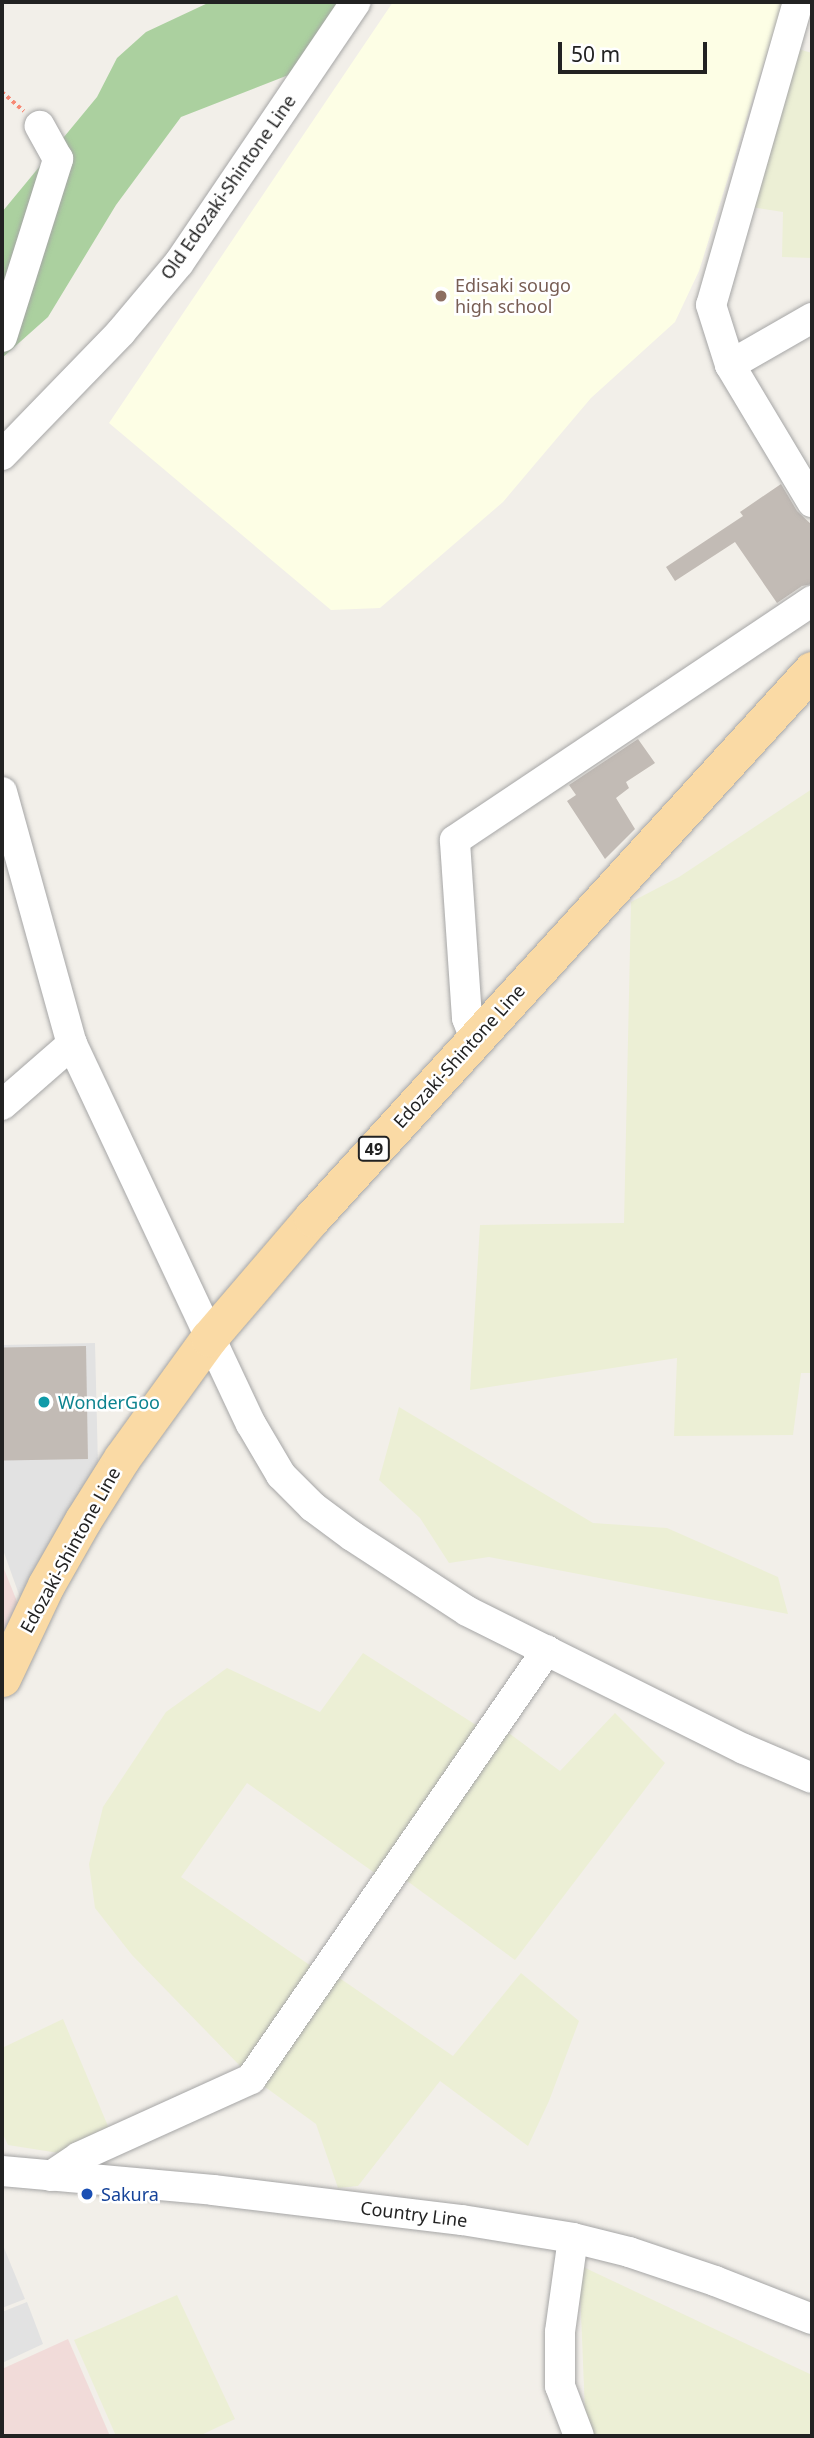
<!DOCTYPE html>
<style>
body{margin:0}
#map{position:relative;width:814px;height:2438px;overflow:hidden;background:#f2efe9;font-family:"Noto Sans",sans-serif}
div>[style]{position:absolute}
[style*='--x']{left:calc(var(--x)*1px);top:calc(var(--y)*1px);width:calc(var(--w)*1px);rotate:calc(var(--a)*1deg)}
.commercial>*{inset:0;background:#f1dbd9}
.education>*{inset:0;background:#fdfee5}
.farmland>*{inset:0;background:#ecefd5}
.forest>*{inset:0;background:#abd09f}
.parking>*{inset:0;background:#e2e2e2}
.building>*{inset:0;background:#c2bbb5;transform-origin:0 0}
.path>*{height:3.5px;margin-top:-1.75px;transform-origin:0;background:repeating-linear-gradient(90deg,#f78874 0 3.5px,transparent 0 7px)}
.roads{filter:drop-shadow(0 0 2px #a6a6a6) drop-shadow(0 0 2px #a6a6a6)}
.minor>*{height:30px;margin:-15px;padding:0 15px;transform-origin:15px;border-radius:15px;background:#fff}
.major>*{height:37px;margin:-18.5px;padding:0 18.5px;transform-origin:18.5px;border-radius:18.5px;background:#fadaa5}
.dots>*{width:19px;height:19px;translate:-50% -50%;box-sizing:border-box;border:4px solid #fff;border-radius:50%}
span{translate:-50% -50%;white-space:nowrap;text-align:center;line-height:1.15;-webkit-text-stroke:5px #fff;paint-order:stroke}
.shield-label span{padding:2px 5px;background:#fff;border:2px solid;border-radius:5px;-webkit-text-stroke-width:0}
.shield-label{font-size:16px;color:#222;font-weight:700}
.street-label{font-size:18px;color:#222}
.education-label{font-size:18px;color:#785e54}
.left{translate:0 -50%;text-align:left}
.culture-label{font-size:18px;color:#0d838f}
.transit-label{font-size:18px;color:#164399}
.frame{position:absolute;inset:0;border:4px solid #222;pointer-events:none}
.scale{position:absolute;left:558px;top:42px;width:149px;height:32px;box-sizing:border-box;border:4px solid #222;border-top:0;padding-left:9px;font-size:21px;line-height:24px;white-space:nowrap;color:#222;-webkit-text-stroke:5px #fff;paint-order:stroke}
</style>
<div id="map">
<div class="commercial">
<i style="clip-path:polygon(2px 1564px,20px 1609px,2px 1646px)"></i>
<i style="clip-path:polygon(68px 2339px,110px 2436px,2px 2436px,2px 2369px)"></i>
</div>
<div class="education">
<i style="clip-path:polygon(393px 2px,783px 2px,699px 271px,675px 322px,591px 398px,503px 502px,380px 608px,331px 610px,109px 423px)"></i>
</div>
<div class="farmland">
<i style="clip-path:polygon(791px 47px,812px 53px,812px 258px,782px 257px,783px 212px,751px 207px)"></i>
<i style="clip-path:polygon(812px 789px,812px 1373px,801px 1373px,793px 1435px,674px 1436px,677px 1358px,470px 1390px,480px 1225px,624px 1223px,631px 902px,679px 877px)"></i>
<i style="clip-path:polygon(399px 1407px,593px 1523px,667px 1528px,778px 1577px,788px 1614px,489px 1557px,449px 1563px,420px 1518px,379px 1480px)"></i>
<i style="clip-path:polygon(363px 1653px,487px 1732px,382px 1878px,247px 1783px,181px 1877px,317px 1970px,246px 2072px,132px 1955px,95px 1908px,89px 1864px,103px 1807px,166px 1712px,227px 1668px,320px 1712px)"></i>
<i style="clip-path:polygon(615px 1713px,665px 1763px,515px 1960px,403px 1878px,506px 1731px,560px 1771px)"></i>
<i style="clip-path:polygon(521px 1973px,579px 2021px,549px 2101px,528px 2146px,440px 2081px,358px 2186px,338px 2188px,316px 2124px,261px 2084px,338px 1977px,453px 2056px)"></i>
<i style="clip-path:polygon(63px 2019px,110px 2131px,59px 2153px,8px 2145px,2px 2132px,2px 2048px)"></i>
<i style="clip-path:polygon(579px 2265px,812px 2375px,812px 2436px,586px 2436px)"></i>
<i style="clip-path:polygon(177px 2295px,235px 2419px,199px 2436px,116px 2436px,74px 2340px)"></i>
</div>
<div class="forest">
<i style="clip-path:polygon(210px 2px,347px 2px,291px 74px,181px 117px,116px 205px,48px 317px,2px 358px,2px 212px,97px 97px,117px 58px,146px 32px)"></i>
</div>
<div class="parking">
<i style="clip-path:polygon(95px 1343px,98px 1466px,22px 1603px,2px 1547px,2px 1345px)"></i>
<i style="clip-path:polygon(2px 2243px,25px 2299px,2px 2308px)"></i>
<i style="clip-path:polygon(27px 2302px,43px 2344px,2px 2363px,2px 2312px)"></i>
</div>
<div class="building">
<i style="clip-path:polygon(781px 484px,797px 511px,812px 525px,812px 584px,802px 586px,777px 603px,735px 542px,675px 581px,666px 567px,743px 516px,740px 512px)"></i>
<i style="clip-path:polygon(638px 739px,655px 763px,626px 782px,629px 788px,616px 798px,635px 829px,605px 859px,567px 801px,576px 795px,569px 785px)"></i>
<i style="left:86px;top:1346px;width:113px;height:84px;rotate:89deg"></i>
</div>
<div class="path">
<i style="--x:2;--y:92;--w:29;--a:41"></i>
</div>
<div class="roads">
<div class="minor">
<i style="--x:798;--y:2;--w:315;--a:106"></i>
<i style="--x:711;--y:305;--w:63;--a:72.4"></i>
<i style="--x:730;--y:365;--w:160;--a:59.1"></i>
<i style="--x:2;--y:337;--w:187;--a:-72.5"></i>
<i style="--x:58;--y:159;--w:38;--a:-119"></i>
<i style="--x:730;--y:365;--w:95;--a:-29.8"></i>
<i style="--x:2;--y:455;--w:171;--a:-45.9"></i>
<i style="--x:121;--y:332;--w:90;--a:-50"></i>
<i style="--x:179;--y:263;--w:315;--a:-55.9"></i>
<i style="--x:2;--y:792;--w:262;--a:74.5"></i>
<i style="--x:72;--y:1044;--w:420;--a:64.8"></i>
<i style="--x:251;--y:1424;--w:59;--a:59.5"></i>
<i style="--x:281;--y:1475;--w:45;--a:45"></i>
<i style="--x:313;--y:1507;--w:49;--a:36.6"></i>
<i style="--x:352;--y:1536;--w:137;--a:33.1"></i>
<i style="--x:467;--y:1611;--w:309;--a:26.5"></i>
<i style="--x:744;--y:1749;--w:74;--a:23.1"></i>
<i style="--x:475;--y:1039;--w:22;--a:-111"></i>
<i style="--x:467;--y:1018;--w:178;--a:-93.9"></i>
<i style="--x:455;--y:840;--w:430;--a:-33.8"></i>
<i style="--x:2;--y:1105;--w:93;--a:-41.1"></i>
<i style="--x:2;--y:2171;--w:212;--a:5.1"></i>
<i style="--x:213;--y:2190;--w:251;--a:6.9"></i>
<i style="--x:462;--y:2220;--w:112;--a:9.2"></i>
<i style="--x:573;--y:2238;--w:58;--a:14"></i>
<i style="--x:629;--y:2252;--w:91;--a:18.6"></i>
<i style="--x:715;--y:2281;--w:104;--a:21.4"></i>
<i style="--x:51;--y:2176;--w:34;--a:-34"></i>
<i style="--x:79;--y:2157;--w:189;--a:-24.4"></i>
<i style="--x:251;--y:2079;--w:521;--a:-55.4"></i>
<i style="--x:573;--y:2238;--w:95;--a:97.9"></i>
<i style="--x:560;--y:2332;--w:54;--a:90"></i>
<i style="--x:560;--y:2386;--w:53;--a:69.2"></i>
</div>
<div class="major">
<i style="--x:2;--y:1678;--w:103;--a:-64.7"></i>
<i style="--x:46;--y:1585;--w:75;--a:-60.4"></i>
<i style="--x:83;--y:1520;--w:73;--a:-57.8"></i>
<i style="--x:122;--y:1458;--w:148;--a:-54.1"></i>
<i style="--x:209;--y:1338;--w:158;--a:-49.4"></i>
<i style="--x:312;--y:1218;--w:742;--a:-47.62"></i>
</div>
</div>
<div class="dots">
<i style="left:441px;top:296px;background:#8d6e63"></i>
<i style="left:44px;top:1402px;background:#0f9aa8"></i>
<i style="left:87px;top:2194px;background:#1a4fb4"></i>
</div>
<div class="shield-label">
<span style="left:374px;top:1149px">49</span>
</div>
<div class="street-label">
<span style="left:228px;top:187px;rotate:-55deg">Old Edozaki-Shintone Line</span>
<span style="left:459px;top:1056px;rotate:-48deg">Edozaki-Shintone Line</span>
<span style="left:70px;top:1550px;rotate:-61deg">Edozaki-Shintone Line</span>
<span style="left:414px;top:2214px;rotate:7deg">Country Line</span>
</div>
<div class="education-label">
<span class="left" style="left:455px;top:296px">Edisaki sougo<br>high school</span>
</div>
<div class="culture-label">
<span class="left" style="left:58px;top:1402px">WonderGoo</span>
</div>
<div class="transit-label">
<span class="left" style="left:101px;top:2194px">Sakura</span>
</div>
<div class="frame"></div>
<div class="scale">50 m</div>
</div>
